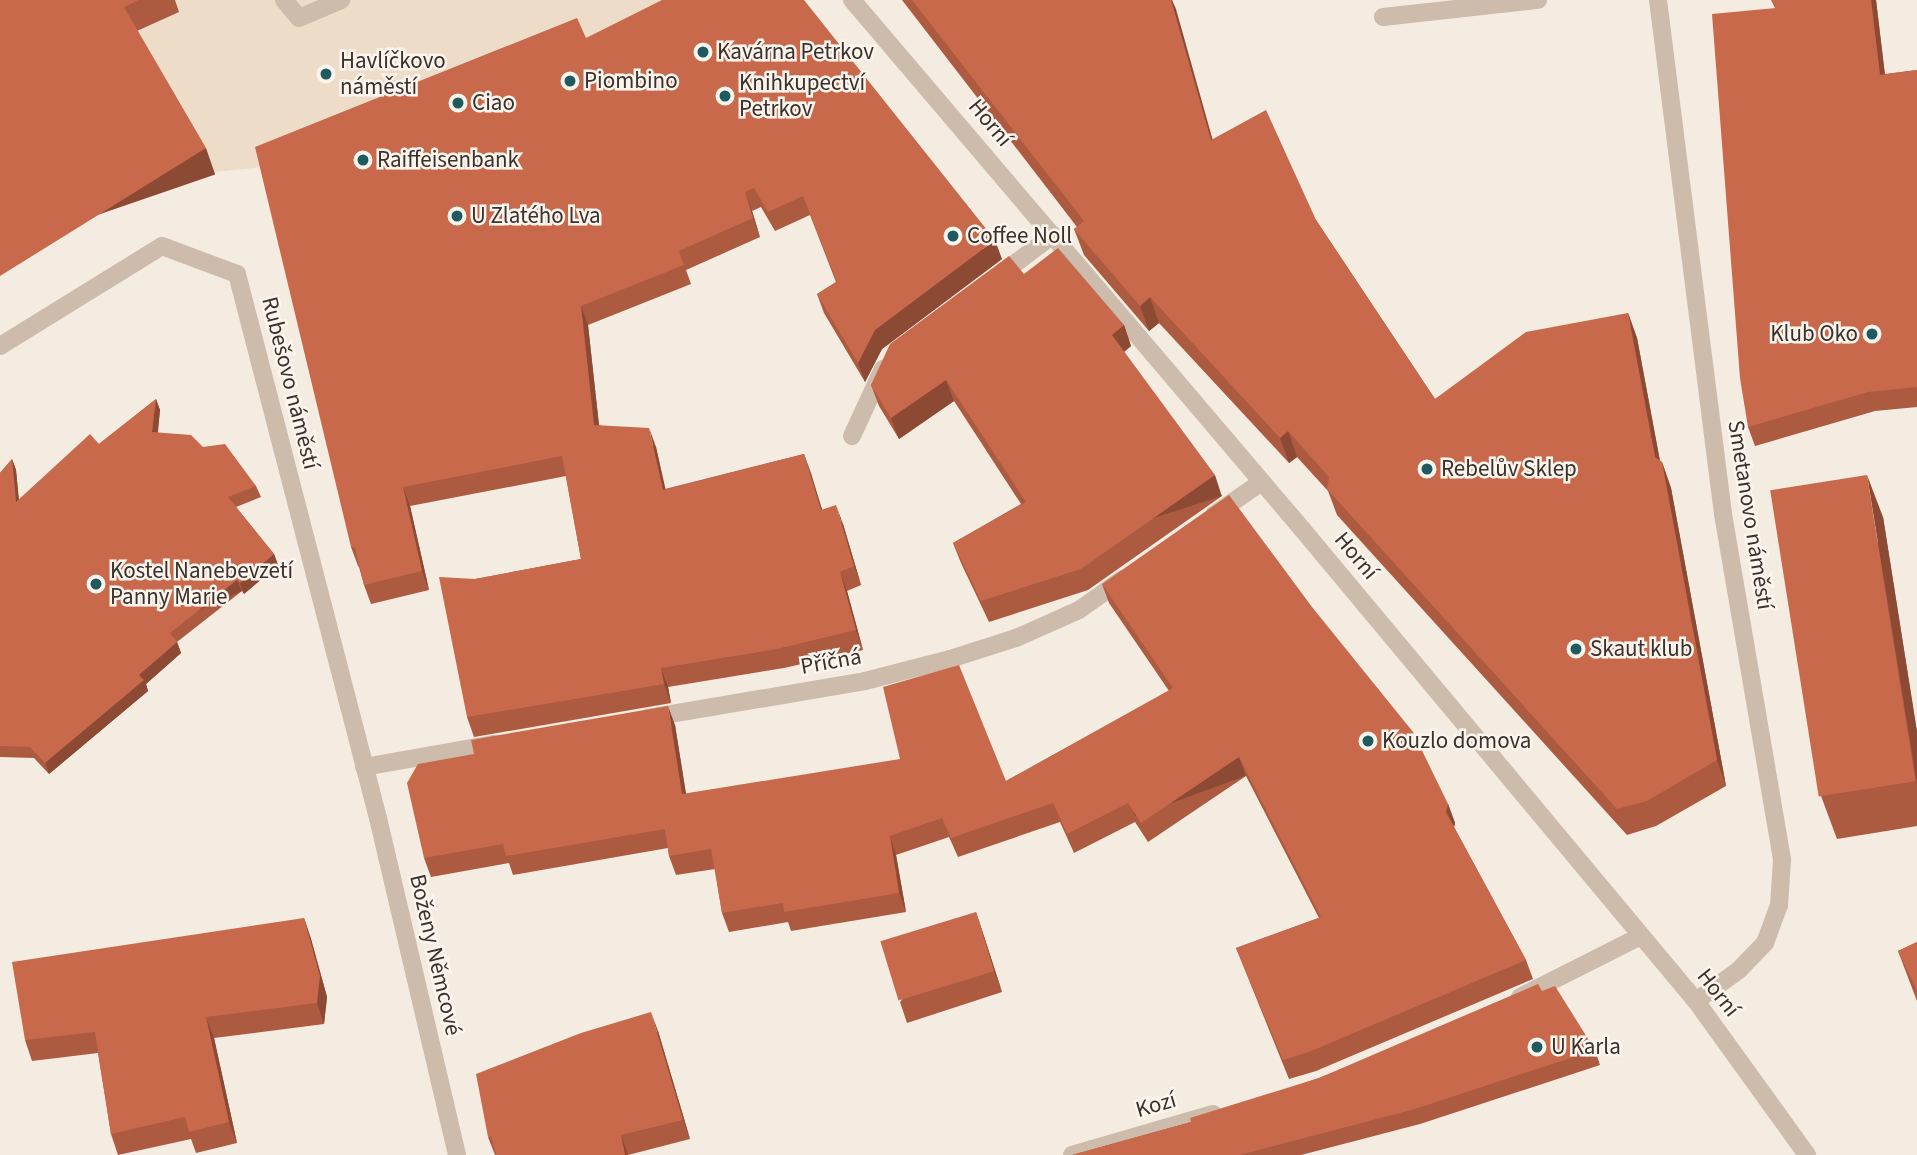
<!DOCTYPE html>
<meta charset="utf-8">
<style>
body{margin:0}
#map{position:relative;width:1917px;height:1155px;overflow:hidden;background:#f4ebe1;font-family:"Source Sans 3",sans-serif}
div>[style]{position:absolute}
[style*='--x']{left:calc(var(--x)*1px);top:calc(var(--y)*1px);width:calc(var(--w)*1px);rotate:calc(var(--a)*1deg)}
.plaza>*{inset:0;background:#ecdcc8}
.pedestrian>*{height:18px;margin:-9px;padding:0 9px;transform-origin:9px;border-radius:9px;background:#cdbbac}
.minor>*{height:18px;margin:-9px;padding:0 9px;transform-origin:9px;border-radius:9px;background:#cdbbac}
.wall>*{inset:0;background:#ac5a40}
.shaded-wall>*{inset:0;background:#8c4a34;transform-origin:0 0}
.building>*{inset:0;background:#c8694b;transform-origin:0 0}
.dots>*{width:19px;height:19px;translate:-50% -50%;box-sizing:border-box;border:4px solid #fbf5ee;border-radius:50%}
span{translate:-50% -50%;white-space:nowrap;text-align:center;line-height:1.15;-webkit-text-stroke:5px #fbf5ee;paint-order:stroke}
.poi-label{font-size:23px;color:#3b302b}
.left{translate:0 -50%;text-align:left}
.right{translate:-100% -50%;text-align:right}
.street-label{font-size:23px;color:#3b302b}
</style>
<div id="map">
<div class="plaza">
<i style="clip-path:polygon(174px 0,707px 0,262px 167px,214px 172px,133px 33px,179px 12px)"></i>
</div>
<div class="pedestrian">
<i style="--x:997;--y:277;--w:70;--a:-36.9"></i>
<i style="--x:852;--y:436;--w:74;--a:-65.2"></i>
</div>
<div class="minor">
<i style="--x:284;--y:0;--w:23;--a:50"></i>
<i style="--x:299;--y:18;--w:46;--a:-23.2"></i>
<i style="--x:852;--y:0;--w:695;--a:49.61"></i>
<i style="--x:1302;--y:529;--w:615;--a:50.15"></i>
<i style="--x:1696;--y:1001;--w:190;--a:54.2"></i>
<i style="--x:1658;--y:0;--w:518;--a:82.79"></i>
<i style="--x:1723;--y:514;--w:351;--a:80.3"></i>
<i style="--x:1782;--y:860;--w:45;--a:93.8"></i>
<i style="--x:1779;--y:905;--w:40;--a:110.2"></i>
<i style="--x:1765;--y:943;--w:37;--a:134"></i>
<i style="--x:1739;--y:970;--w:53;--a:144.2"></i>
<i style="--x:1383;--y:17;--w:156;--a:-6.3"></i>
<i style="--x:0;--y:346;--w:190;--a:-31.7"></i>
<i style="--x:162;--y:246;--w:80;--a:20.5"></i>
<i style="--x:237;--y:274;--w:562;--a:75.47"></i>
<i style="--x:378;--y:818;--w:346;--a:76.8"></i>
<i style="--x:1214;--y:515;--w:56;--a:-34.8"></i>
<i style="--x:647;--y:718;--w:221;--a:-9.6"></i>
<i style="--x:865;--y:681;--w:88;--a:-14.5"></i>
<i style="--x:950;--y:659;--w:69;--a:-17.7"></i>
<i style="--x:1016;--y:638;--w:69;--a:-24"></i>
<i style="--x:1079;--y:610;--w:54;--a:-35.2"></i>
<i style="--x:364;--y:767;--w:133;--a:-10"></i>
<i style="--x:1520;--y:997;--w:133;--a:-26.8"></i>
<i style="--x:1072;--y:1155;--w:147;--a:-16.2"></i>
</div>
<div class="wall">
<i style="clip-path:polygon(0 0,175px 0,179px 12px,137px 31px,215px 174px)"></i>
<i style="clip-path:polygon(902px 0,1172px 0,1212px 139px,1316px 220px,1435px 399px,1628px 313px,1637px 338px,1660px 461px,1662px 462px,1671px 488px,1726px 786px,1656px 826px,1627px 835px,1337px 515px,1328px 491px,1297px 457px,1289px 463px,1159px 323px,1149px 331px,1084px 255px,1074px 229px,1077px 227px)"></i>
<i style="clip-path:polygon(1771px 0,1876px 0,1885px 74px,1917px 70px,1917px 407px,1875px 411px,1755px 446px,1748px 427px,1775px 8px)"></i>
<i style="clip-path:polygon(586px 38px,1002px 259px,882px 349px,865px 382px,824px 313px,817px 294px,836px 282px,810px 215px,775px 231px,761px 207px,752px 211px,760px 237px,686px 270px,691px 284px,588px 325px,599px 425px,656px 447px,665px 489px,804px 454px,822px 510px,843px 524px,861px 585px,847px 591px,863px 650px,784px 668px,668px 687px,671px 703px,474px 737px,467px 717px,475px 579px,581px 559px,566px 476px,410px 506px,429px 590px,371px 604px,364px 585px,359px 567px,358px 566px,351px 547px)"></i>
<i style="clip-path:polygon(1024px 274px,1124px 325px,1131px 346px,1124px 352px,1222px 496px,1088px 590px,989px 622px,961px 563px,953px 543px,1021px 504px,954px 401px,899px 439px,879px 406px,871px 385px)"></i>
<i style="clip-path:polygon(156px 399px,160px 410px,158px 433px,203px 447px,256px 486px,261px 497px,236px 507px,274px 554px,278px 565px,244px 594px,242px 591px,177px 642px,181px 653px,146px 684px,148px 691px,49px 774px,34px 758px,0 757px,0 473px,12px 459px,16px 470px,19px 500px,99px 444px)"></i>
<i style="clip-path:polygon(1883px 517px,1917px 732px,1917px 826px,1837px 839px,1821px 796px)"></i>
<i style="clip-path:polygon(1102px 584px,1448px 804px,1455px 823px,1454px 827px,1526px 960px,1533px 979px,1316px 1071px,1289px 1079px,1236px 948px,1319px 918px,1246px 776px,1148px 842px,1135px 822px,1074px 853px,1060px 822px,958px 857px,949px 837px,896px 855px,906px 912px,791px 931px,788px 922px,729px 932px,722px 913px,715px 869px,676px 875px,669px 856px,668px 848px,513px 875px,509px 863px,431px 877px,424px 858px,675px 725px,686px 794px,1006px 781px,1169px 691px,1109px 603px)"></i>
<i style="clip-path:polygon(976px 912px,1002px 992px,907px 1023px,900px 1002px)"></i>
<i style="clip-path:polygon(304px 918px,311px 939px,327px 997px,324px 1024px,214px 1038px,237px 1143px,196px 1153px,191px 1139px,118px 1155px,111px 1134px,98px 1053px,32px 1061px,25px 1040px)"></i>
<i style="clip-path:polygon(1917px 942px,1917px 1001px,1898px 951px)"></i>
<i style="clip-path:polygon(1542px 991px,1595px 1050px,1600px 1065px,1420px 1124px,1301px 1155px,1072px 1155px,1191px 1122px,1319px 1078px)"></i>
<i style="clip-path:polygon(658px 1031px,690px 1139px,628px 1155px,495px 1155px,488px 1137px)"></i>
</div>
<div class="shaded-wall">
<i style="clip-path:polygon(1171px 0,1172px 0,1176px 9px,1220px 166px,1211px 140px)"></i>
<i style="clip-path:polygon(1871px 0,1876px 0,1887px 94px,1880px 75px)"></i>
<i style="left:206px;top:148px;width:28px;height:243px;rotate:71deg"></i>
<i style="clip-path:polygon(745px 192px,752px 211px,760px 237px,753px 218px)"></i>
<i style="clip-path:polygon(995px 240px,1002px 259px,882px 349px,865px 382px,858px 363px,875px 330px)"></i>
<i style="clip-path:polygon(1150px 297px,1159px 323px,1149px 331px,1140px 306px)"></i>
<i style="clip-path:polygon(581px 306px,588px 325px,601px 444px,594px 425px)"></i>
<i style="clip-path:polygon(1628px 313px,1637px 338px,1664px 483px,1655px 457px)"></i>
<i style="clip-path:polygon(1124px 325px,1131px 346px,1119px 356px,1112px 335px)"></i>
<i style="clip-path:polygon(946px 380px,954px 401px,899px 439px,891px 418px)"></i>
<i style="clip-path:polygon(156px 399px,160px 410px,156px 443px,152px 432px)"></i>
<i style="clip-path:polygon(649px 428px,656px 447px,670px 509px,663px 490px)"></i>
<i style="clip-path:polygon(1288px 431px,1297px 457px,1289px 463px,1280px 438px)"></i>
<i style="clip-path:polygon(804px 454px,811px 473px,828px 529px,821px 510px)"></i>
<i style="clip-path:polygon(12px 459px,16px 470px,20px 514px,16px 502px)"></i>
<i style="clip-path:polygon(1662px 462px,1671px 488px,1726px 786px,1717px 760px)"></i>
<i style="left:1215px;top:475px;width:22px;height:164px;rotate:72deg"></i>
<i style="clip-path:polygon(1867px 475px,1883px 517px,1917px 732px,1917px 784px)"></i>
<i style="clip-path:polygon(403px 487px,410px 506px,429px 590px,422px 571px)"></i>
<i style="clip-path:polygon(836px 505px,843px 524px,861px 585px,854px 566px)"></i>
<i style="clip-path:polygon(274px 554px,278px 565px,244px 594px,240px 583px)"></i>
<i style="clip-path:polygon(840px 572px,847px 591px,863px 650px,856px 630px)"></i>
<i style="left:237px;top:580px;width:12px;height:85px;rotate:66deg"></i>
<i style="clip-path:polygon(177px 642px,181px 653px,146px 684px,148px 691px,49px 774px,45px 763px,139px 675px)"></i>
<i style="clip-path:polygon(661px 668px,668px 687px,671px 703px,664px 684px)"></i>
<i style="clip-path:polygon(668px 706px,675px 725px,689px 813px,682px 794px)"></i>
<i style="left:1239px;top:757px;width:20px;height:118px;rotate:70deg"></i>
<i style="clip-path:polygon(1448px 804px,1455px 823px,1453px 831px,1446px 812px)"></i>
<i style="clip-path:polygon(890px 836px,896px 855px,906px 912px,899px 893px)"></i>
<i style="clip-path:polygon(976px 912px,983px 933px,1002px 992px,994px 971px)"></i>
<i style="clip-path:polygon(304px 918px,311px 939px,327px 997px,324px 1024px,317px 1003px)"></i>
<i style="clip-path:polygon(651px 1012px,658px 1031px,690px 1139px,683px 1120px)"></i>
<i style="clip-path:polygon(206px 1017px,214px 1038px,237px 1143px,229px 1122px)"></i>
<i style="clip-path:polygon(621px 1135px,628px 1155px,625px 1155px)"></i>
</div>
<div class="building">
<i style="clip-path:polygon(0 0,139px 0,124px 7px,206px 148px,0 276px)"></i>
<i style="clip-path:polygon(662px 0,804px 0,995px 240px,875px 330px,858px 363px,817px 294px,837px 282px,803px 196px,768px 212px,754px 188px,745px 192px,753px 218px,679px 251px,684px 265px,581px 306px,594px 425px,649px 428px,663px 490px,804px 454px,821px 510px,836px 505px,854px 566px,840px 572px,856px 630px,777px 649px,661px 668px,664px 684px,467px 717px,439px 577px,475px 579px,581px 559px,562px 456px,403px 487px,422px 571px,364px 585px,355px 548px,351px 547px,255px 147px,577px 18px,586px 38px)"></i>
<i style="clip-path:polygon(912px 0,1171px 0,1211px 140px,1266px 110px,1316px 220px,1435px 399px,1526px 332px,1628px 313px,1655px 457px,1662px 462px,1717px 760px,1647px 801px,1617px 809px,1327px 489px,1329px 477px,1288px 431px,1280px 438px,1150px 297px,1140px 306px,1074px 229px,1084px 221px)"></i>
<i style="clip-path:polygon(1772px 0,1871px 0,1880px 75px,1917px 70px,1917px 387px,1868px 392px,1748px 427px,1740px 378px,1712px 14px,1776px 8px)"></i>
<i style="clip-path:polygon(1058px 248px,1124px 325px,1112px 335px,1215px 475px,1081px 569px,981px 601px,953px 543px,1026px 502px,946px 380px,891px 418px,871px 385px,890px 344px,1009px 256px,1024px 274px)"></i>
<i style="clip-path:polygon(156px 399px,152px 432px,191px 435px,203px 447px,225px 444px,256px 486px,228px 497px,274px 554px,240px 583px,237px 580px,170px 633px,177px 642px,139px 675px,144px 680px,45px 763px,30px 747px,0 746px,0 473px,12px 459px,16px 502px,90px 434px,99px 444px)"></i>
<i style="left:1867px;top:475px;width:310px;height:98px;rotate:81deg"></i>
<i style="clip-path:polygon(1229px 495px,1312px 607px,1413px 732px,1448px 804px,1446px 812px,1526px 960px,1309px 1052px,1283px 1060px,1236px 948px,1321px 917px,1239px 757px,1141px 823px,1128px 803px,1067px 834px,1053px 803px,951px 838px,942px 818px,890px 836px,899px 893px,784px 912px,783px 903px,722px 913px,711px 849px,669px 856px,665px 829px,506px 856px,503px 844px,424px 858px,407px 783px,418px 764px,474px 754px,471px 740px,668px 706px,682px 794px,900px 759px,883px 687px,959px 665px,1006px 781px,1173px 688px,1102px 584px)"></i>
<i style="left:976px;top:912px;width:62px;height:100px;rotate:73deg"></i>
<i style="clip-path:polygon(304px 918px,320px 976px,317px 1003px,206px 1017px,229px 1122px,189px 1132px,185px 1117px,111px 1134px,95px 1032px,25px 1040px,12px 962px)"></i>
<i style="clip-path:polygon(1917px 942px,1917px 991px,1898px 951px)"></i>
<i style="clip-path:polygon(1538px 984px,1542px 991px,1555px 986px,1595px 1050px,1415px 1109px,1240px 1155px,1072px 1155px,1191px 1122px,1190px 1118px,1319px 1078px)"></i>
<i style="clip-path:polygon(651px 1012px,683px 1120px,621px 1135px,625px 1155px,496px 1155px,491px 1136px,488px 1137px,476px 1074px,581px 1033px)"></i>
</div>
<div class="dots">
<i style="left:703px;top:52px;background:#1f5a5e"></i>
<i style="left:326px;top:74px;background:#1f5a5e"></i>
<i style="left:570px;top:81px;background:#1f5a5e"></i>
<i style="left:725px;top:96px;background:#1f5a5e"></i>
<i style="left:458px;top:103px;background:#1f5a5e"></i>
<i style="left:363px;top:160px;background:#1f5a5e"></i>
<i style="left:457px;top:216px;background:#1f5a5e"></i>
<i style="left:953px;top:236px;background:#1f5a5e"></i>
<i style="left:1872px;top:334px;background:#1f5a5e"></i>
<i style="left:1427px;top:469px;background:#1f5a5e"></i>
<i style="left:96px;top:584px;background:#1f5a5e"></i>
<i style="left:1576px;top:649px;background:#1f5a5e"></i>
<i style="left:1368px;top:741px;background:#1f5a5e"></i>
<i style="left:1537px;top:1047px;background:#1f5a5e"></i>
</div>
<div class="poi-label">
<span class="left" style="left:717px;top:52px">Kavárna Petrkov</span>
<span class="left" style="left:340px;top:74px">Havlíčkovo<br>náměstí</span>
<span class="left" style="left:584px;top:81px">Piombino</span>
<span class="left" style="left:739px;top:96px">Knihkupectví<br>Petrkov</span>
<span class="left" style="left:472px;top:103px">Ciao</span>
<span class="left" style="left:377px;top:160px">Raiffeisenbank</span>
<span class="left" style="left:471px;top:216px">U Zlatého Lva</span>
<span class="left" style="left:967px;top:236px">Coffee Noll</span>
<span class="right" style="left:1858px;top:334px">Klub Oko</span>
<span class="left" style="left:1441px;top:469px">Rebelův Sklep</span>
<span class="left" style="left:110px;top:584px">Kostel Nanebevzetí<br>Panny Marie</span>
<span class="left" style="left:1590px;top:649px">Skaut klub</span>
<span class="left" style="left:1382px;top:741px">Kouzlo domova</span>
<span class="left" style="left:1551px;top:1047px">U Karla</span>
</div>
<div class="street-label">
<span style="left:990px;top:123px;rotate:50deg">Horní</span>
<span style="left:290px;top:383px;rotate:76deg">Rubešovo náměstí</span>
<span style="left:1750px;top:515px;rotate:81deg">Smetanovo náměstí</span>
<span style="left:1356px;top:556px;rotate:50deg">Horní</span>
<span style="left:831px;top:662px;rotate:-10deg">Příčná</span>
<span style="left:435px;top:955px;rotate:77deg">Boženy Němcové</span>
<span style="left:1718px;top:993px;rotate:52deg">Horní</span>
<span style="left:1156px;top:1105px;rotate:-16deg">Kozí</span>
</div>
</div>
